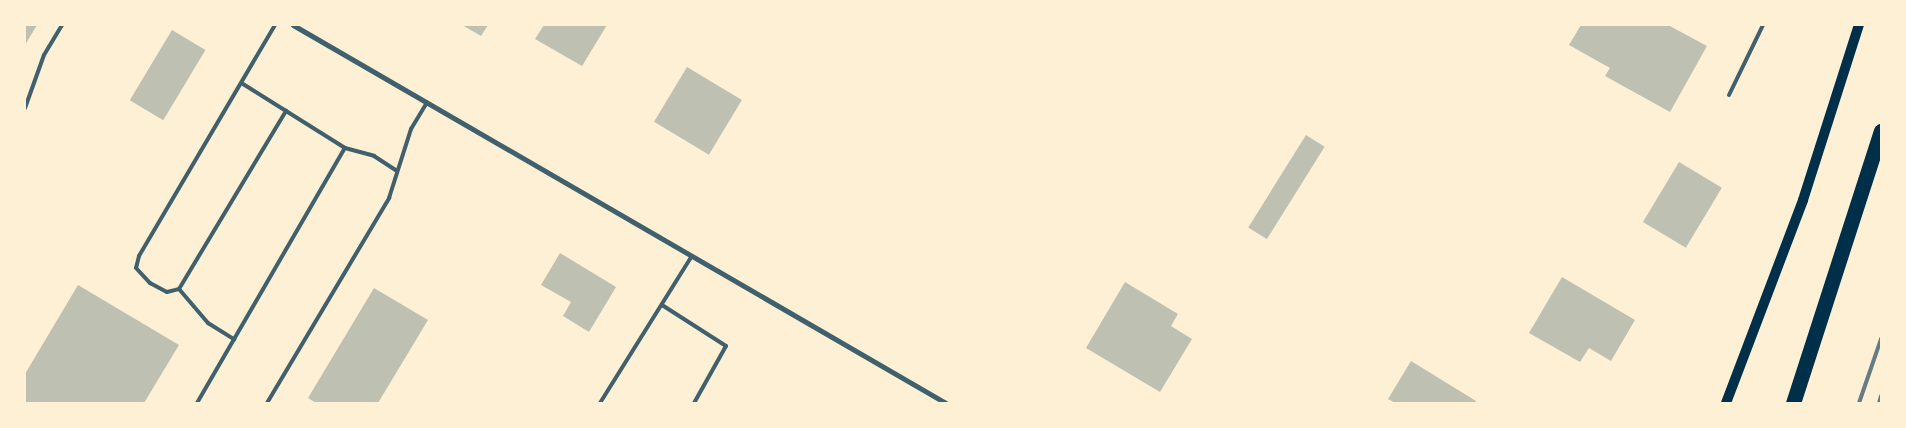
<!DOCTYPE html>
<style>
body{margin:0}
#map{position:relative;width:1906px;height:428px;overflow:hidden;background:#fdf0d5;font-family:"Space Grotesk",sans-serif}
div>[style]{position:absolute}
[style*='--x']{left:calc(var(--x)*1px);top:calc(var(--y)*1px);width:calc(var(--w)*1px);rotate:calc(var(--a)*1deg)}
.building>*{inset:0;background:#bec0b2;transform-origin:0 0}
.service>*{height:4px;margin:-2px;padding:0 2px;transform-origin:2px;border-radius:2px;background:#3f606c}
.minor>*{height:5px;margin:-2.5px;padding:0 2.5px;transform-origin:2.5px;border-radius:2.5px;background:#3f606c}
.secondary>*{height:10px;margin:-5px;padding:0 5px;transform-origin:5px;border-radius:5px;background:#003049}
.motorway>*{height:15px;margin:-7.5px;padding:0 7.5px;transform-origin:7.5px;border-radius:7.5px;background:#003049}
.rail>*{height:4px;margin:-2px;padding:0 2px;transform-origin:2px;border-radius:2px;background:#657d81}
span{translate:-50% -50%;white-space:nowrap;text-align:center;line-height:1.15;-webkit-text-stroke:5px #fdf0d5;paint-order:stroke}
.frame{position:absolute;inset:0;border:26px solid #fdf0d5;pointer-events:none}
</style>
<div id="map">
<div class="building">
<i style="clip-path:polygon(25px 25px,37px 25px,25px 45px)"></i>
<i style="clip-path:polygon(462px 25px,488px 25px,481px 36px)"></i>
<i style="clip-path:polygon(544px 25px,607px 25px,582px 66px,535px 39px)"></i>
<i style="clip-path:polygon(1581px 25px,1668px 25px,1707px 46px,1670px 112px,1605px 76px,1610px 68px,1569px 45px)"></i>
<i style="left:172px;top:30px;width:39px;height:82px;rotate:31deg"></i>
<i style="left:687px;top:67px;width:64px;height:64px;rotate:31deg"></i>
<i style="left:1306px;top:135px;width:22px;height:109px;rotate:32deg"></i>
<i style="left:1679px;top:162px;width:50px;height:70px;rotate:31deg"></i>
<i style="clip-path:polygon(560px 253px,616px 287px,589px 332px,563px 316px,571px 302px,541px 285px)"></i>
<i style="clip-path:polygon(1562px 277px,1635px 320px,1611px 361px,1589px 348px,1580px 362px,1529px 333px)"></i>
<i style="clip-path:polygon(1125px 282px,1178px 314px,1171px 326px,1192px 339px,1160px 392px,1086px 348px)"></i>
<i style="clip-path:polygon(78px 285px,179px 345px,144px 403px,25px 403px,25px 374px)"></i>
<i style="clip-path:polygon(374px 288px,428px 320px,378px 403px,316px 403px,308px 398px)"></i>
<i style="clip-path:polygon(1411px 361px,1476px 401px,1475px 403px,1395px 403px,1388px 399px)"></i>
</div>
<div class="service">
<i style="--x:275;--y:25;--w:268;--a:120.5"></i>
<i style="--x:139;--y:256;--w:12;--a:104"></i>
<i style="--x:136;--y:268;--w:21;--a:47"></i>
<i style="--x:150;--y:283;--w:19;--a:28"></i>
<i style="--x:167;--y:292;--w:12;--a:-14"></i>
<i style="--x:179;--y:289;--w:208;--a:-59"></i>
<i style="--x:243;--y:84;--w:120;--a:32.1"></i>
<i style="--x:345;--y:148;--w:30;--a:15"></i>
<i style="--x:374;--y:156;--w:27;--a:33"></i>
<i style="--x:1729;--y:95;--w:78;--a:-64.1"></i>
<i style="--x:25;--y:108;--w:56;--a:-70.3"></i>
<i style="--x:44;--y:55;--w:35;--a:-59"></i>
<i style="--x:179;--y:289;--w:45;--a:49.5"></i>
<i style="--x:208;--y:323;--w:31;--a:32"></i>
<i style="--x:662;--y:305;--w:76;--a:32.6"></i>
<i style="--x:726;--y:346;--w:65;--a:119.3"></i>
<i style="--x:197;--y:403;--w:295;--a:-59.9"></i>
<i style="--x:267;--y:403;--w:239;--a:-59.2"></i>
<i style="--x:389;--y:198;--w:72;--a:-72.3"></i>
<i style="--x:411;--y:129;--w:31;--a:-59"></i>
<i style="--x:600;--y:403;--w:173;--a:-58"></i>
</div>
<div class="minor">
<i style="--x:293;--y:25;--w:755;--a:30.07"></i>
</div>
<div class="secondary">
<i style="--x:1726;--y:403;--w:217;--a:-69.2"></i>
<i style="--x:1803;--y:200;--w:184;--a:-72.3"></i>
</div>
<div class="motorway">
<i style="--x:1793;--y:403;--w:286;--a:-72.1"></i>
</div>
<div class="rail">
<i style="--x:1859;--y:403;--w:68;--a:-71"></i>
<i style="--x:1879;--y:403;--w:7;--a:-74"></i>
</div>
<div class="frame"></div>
</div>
